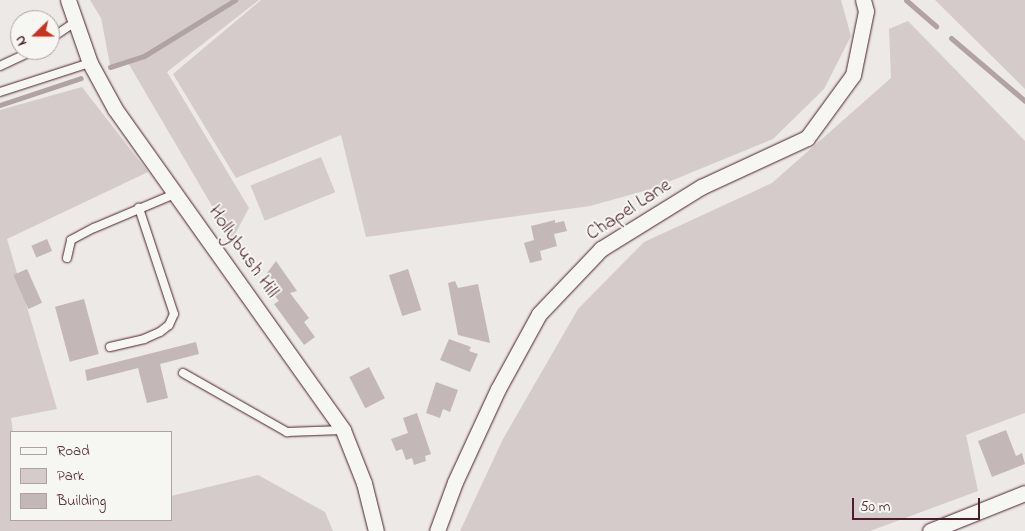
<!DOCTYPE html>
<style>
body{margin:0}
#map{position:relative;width:1025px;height:531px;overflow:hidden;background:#ece9e6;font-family:"Indie Flower",sans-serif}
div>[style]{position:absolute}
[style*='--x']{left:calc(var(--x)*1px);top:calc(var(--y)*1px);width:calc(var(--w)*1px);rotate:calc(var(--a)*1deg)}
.green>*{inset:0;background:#d4cbca;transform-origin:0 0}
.stream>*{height:5px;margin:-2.5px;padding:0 2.5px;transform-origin:2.5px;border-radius:2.5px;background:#b1a2a3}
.building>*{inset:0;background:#c4b7b7;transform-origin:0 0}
.roads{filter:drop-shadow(0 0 1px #4a1f2b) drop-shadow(0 0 1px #4a1f2b)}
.lane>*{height:8px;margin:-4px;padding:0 4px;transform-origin:4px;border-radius:4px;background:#f6f6f2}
.street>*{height:15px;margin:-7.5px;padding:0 7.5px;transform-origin:7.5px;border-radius:7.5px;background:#f6f6f2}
span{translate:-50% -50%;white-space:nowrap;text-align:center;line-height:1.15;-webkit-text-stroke:4px #f6f6f2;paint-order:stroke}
.street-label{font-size:20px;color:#4a1f2b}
.legend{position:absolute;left:10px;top:431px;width:162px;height:90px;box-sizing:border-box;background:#f6f6f2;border:1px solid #b1a0a2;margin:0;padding:6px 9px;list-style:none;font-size:15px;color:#4a1f2b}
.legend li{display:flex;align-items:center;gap:10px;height:25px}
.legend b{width:25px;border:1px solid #b1a0a2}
.north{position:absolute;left:10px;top:10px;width:50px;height:50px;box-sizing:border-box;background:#f6f6f2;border:1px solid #b1a0a2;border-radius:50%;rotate:248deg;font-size:14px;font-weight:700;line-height:20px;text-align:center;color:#4a1f2b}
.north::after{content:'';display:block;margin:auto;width:18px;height:22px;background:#c8321e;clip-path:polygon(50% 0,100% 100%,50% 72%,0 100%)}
.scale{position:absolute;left:852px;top:498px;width:128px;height:22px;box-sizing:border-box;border:2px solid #4a1f2b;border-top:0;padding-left:6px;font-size:15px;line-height:18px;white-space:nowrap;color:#4a1f2b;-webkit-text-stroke:4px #f6f6f2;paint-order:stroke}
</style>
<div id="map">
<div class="green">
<i style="clip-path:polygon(90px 0,259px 0,167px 72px,249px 208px,232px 240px,127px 61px,111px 70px,101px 18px)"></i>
<i style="clip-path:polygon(261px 0,841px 0,851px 36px,824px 89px,773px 139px,651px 189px,590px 206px,366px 237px,341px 135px,236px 178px,173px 74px)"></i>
<i style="clip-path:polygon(935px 0,1025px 0,1025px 89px,1010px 74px)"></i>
<i style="clip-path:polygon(908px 21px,1025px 141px,1025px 413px,966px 435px,978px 491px,870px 531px,460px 531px,503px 439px,578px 309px,644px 242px,772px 183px,891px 78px,889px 29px)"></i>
<i style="clip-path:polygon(82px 87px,148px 172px,7px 239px,57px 409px,11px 418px,13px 432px,11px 432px,11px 520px,171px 520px,171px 496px,258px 475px,325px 512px,333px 531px,0 531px,0 110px)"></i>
<i style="left:321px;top:157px;width:38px;height:76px;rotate:68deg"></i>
</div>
<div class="stream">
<i style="--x:906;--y:0;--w:40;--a:41"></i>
<i style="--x:951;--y:38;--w:97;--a:40.4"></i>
<i style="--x:110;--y:67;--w:36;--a:-18"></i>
<i style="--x:144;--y:56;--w:107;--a:-31.6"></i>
<i style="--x:0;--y:105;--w:85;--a:-18.4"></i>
</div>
<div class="building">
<i style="clip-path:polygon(555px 220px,555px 223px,564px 221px,567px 231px,554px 234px,557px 246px,540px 251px,542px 260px,530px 263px,524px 243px,534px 240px,531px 226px)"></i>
<i style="left:47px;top:239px;width:13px;height:17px;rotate:67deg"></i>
<i style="clip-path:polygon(276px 261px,297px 291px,290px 293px,309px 318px,304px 322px,315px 337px,304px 345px,274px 304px,279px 301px,272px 292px,278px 287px,267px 273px)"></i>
<i style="left:27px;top:269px;width:37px;height:15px;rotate:66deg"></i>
<i style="left:408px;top:269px;width:43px;height:20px;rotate:72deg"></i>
<i style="clip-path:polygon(455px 281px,458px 288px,478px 284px,490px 343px,458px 335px,448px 283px)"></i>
<i style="left:84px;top:299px;width:57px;height:30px;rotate:75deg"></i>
<i style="clip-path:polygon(449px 339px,471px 347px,469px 351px,478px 354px,470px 372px,440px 360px)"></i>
<i style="clip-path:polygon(196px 342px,199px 354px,160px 364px,168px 398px,147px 403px,138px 368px,87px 381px,85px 370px)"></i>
<i style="left:369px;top:367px;width:35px;height:22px;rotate:63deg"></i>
<i style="clip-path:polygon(436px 382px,458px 390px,450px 412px,443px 409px,440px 418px,426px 413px)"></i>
<i style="clip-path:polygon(417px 413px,431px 454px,425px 456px,426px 461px,414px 465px,412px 458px,406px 460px,402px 449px,396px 451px,391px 439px,408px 433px,403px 418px)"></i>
<i style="clip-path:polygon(1006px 430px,1016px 456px,1022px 453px,1025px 464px,992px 477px,978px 441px)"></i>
</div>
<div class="roads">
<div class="lane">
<i style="--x:50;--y:39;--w:29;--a:-34"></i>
<i style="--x:0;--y:66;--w:38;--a:-25"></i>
<i style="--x:0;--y:92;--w:95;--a:-17.9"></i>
<i style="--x:67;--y:258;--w:18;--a:-77"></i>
<i style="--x:71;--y:240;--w:26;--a:-28"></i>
<i style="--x:94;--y:228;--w:90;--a:-22.9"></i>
<i style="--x:110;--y:347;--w:35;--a:-13"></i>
<i style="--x:144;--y:339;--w:17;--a:-24"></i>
<i style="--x:160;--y:332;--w:11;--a:-38"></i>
<i style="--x:169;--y:325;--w:12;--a:-66"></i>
<i style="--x:174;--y:314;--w:112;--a:-108.3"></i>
<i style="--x:183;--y:373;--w:120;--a:29.6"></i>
<i style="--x:287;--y:432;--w:56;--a:-2"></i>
</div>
<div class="street">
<i style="--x:68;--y:0;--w:67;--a:70.8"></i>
<i style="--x:90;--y:63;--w:52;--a:61.5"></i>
<i style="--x:115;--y:109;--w:394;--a:54.6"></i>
<i style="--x:343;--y:430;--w:57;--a:68.4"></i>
<i style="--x:364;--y:483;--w:49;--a:76"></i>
<i style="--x:437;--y:531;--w:52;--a:-69.8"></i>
<i style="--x:455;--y:482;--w:102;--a:-65.2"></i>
<i style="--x:498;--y:389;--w:85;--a:-61.3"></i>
<i style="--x:539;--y:314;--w:90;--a:-46.4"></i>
<i style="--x:601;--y:249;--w:118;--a:-31.8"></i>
<i style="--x:701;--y:187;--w:117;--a:-24.8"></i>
<i style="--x:807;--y:138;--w:78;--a:-53.9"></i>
<i style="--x:853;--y:75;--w:65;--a:-78.5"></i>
<i style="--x:866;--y:11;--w:11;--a:-105"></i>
<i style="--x:930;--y:531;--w:102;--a:-21.8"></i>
</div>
</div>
<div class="street-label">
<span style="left:629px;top:210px;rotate:-33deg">Chapel Lane</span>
<span style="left:243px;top:252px;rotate:55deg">Hollybush Hill</span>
</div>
<ul class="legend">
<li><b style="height:6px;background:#f6f6f2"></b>Road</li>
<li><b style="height:14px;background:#d4cbca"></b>Park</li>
<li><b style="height:14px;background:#c4b7b7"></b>Building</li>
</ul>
<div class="north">N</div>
<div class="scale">50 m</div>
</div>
